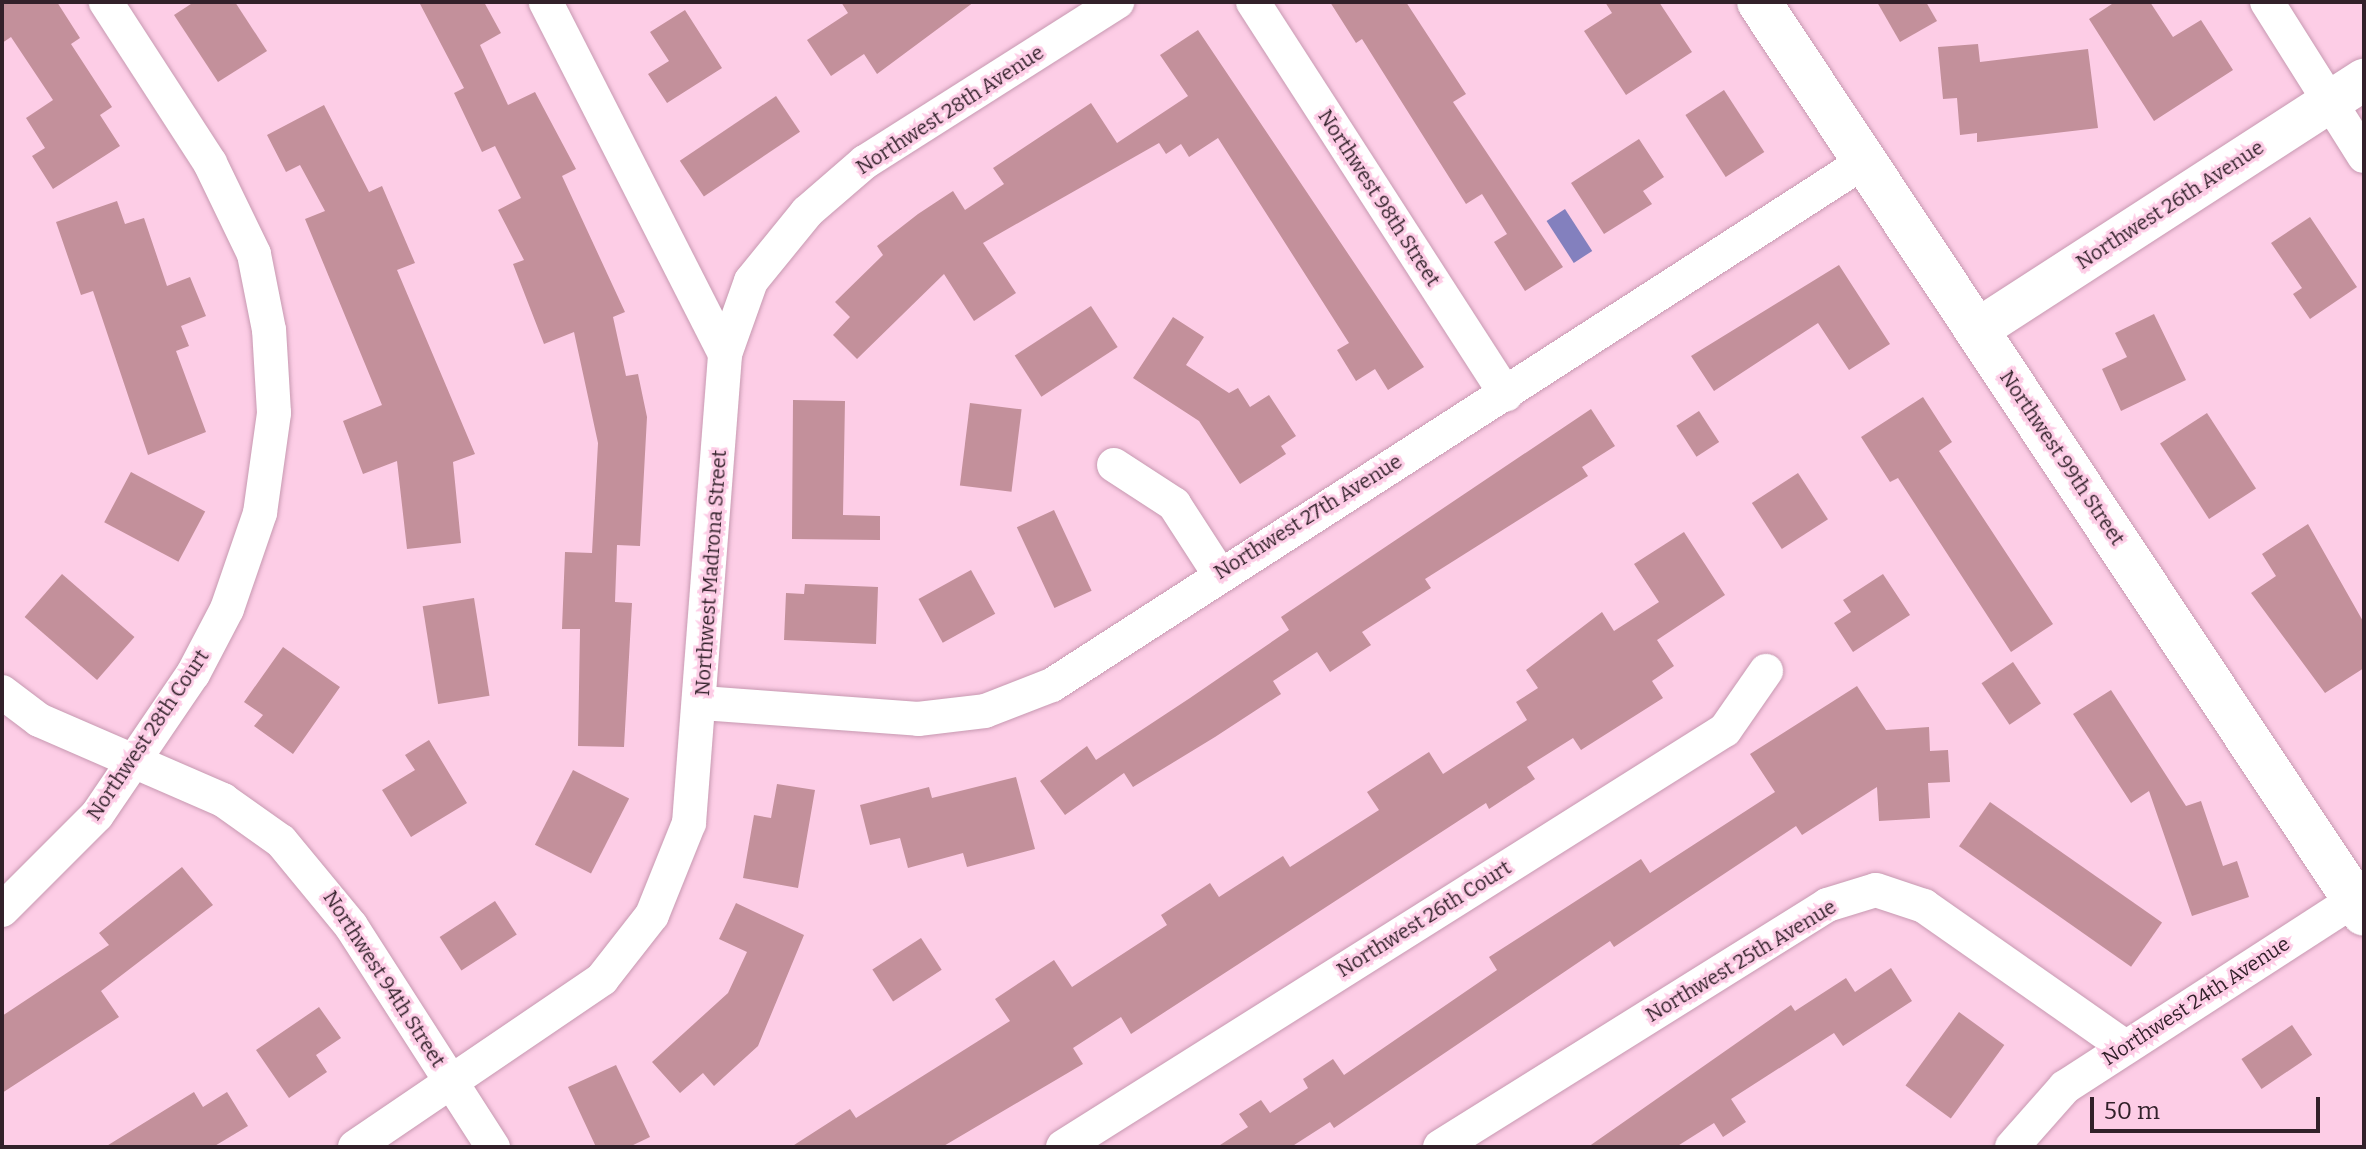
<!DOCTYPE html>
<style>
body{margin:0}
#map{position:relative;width:2366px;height:1149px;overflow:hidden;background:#fdcde6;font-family:Bitter,serif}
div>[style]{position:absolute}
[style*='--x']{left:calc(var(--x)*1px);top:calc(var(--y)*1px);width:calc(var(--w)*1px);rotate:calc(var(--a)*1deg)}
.water>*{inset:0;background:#8380be;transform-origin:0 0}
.building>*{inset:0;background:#c3909b;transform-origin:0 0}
.roads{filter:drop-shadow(0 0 2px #c799b1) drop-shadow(0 0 2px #c799b1)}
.minor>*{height:34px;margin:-17px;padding:0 17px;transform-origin:17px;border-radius:17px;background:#fff}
.tertiary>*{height:42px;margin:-21px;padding:0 21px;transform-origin:21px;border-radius:21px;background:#fff}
.secondary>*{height:44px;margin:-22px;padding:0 22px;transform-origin:22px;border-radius:22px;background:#fff}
span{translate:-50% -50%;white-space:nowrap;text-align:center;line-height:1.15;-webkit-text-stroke:6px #fdcde6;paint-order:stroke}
.street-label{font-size:20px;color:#32212a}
.frame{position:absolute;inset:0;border:4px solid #32212a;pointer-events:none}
.scale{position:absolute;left:2090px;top:1097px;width:230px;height:36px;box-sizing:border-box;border:4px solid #32212a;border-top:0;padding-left:10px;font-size:24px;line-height:28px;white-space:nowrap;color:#32212a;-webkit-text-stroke:6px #fdcde6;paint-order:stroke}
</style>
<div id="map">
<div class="water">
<i style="left:1565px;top:209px;width:50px;height:22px;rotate:57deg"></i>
</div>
<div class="building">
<i style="clip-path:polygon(2px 2px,57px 2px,80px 38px,71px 44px,112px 107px,100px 115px,120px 146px,53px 189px,32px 156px,45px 148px,26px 118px,53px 100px,11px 37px,2px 43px)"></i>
<i style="clip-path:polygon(194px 2px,235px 2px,267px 51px,218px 82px,174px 15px)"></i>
<i style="clip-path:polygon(419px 2px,484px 2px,501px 33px,480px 45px,508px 105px,535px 92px,576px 169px,562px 176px,625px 312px,613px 317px,626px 376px,638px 374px,647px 417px,640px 546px,617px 545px,615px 602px,632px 603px,624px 747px,578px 746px,580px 629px,562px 629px,565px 552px,592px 553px,598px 443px,574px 332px,544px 344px,513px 264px,524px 260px,498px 210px,521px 198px,495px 146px,482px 152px,454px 93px,464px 88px)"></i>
<i style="clip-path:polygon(841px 2px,974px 2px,877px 74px,864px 54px,831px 76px,807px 40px,848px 13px)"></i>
<i style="clip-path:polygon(1330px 2px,1406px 2px,1466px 94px,1453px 102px,1563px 267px,1525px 291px,1494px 242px,1507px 234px,1482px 194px,1466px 204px,1362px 39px,1356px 43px)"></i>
<i style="clip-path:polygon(1605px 2px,1659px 2px,1692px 52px,1626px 95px,1584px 31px,1612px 13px)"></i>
<i style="clip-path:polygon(1877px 2px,1926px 2px,1937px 21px,1900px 42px)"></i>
<i style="clip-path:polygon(2115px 2px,2150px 2px,2173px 37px,2201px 20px,2233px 70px,2154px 121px,2089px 19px)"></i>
<i style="clip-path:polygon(685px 10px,722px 68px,667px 103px,648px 74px,669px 61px,650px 32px)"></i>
<i style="clip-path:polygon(1198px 30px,1424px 367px,1388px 390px,1375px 369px,1356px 381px,1337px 350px,1349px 343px,1218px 138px,1189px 157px,1181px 144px,1166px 154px,1159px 143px,983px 243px,1016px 293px,974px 321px,944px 274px,857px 359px,833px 335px,850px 317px,835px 302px,883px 255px,877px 246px,918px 214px,953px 191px,965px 210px,1004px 184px,993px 168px,1091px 103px,1117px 143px,1188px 96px,1160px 55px)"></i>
<i style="clip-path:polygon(1978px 44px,1980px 62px,2088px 49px,2098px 128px,1977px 142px,1977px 133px,1960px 135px,1957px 98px,1943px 99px,1938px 47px)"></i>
<i style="left:1724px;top:90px;width:74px;height:46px;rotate:57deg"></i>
<i style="left:776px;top:96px;width:43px;height:116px;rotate:56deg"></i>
<i style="clip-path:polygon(324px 105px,369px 192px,382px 186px,415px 263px,397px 270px,475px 454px,453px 462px,461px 543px,407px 549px,397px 461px,363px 474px,343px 421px,382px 405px,305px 219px,325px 211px,300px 165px,286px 172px,267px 135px)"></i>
<i style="clip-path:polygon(1639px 139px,1664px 177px,1643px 191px,1652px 204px,1604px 234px,1571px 183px)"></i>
<i style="clip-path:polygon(117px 201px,125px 224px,144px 218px,167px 286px,190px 277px,206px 316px,181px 326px,189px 346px,176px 351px,206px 432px,148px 455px,93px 291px,81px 295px,56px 222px)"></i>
<i style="clip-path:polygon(2310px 217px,2357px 287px,2310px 319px,2293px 294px,2302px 288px,2271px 243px)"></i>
<i style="clip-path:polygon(1839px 265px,1890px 344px,1849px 370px,1818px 323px,1714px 391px,1691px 356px)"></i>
<i style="left:1091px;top:306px;width:49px;height:91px;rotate:57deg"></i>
<i style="clip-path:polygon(2154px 314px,2186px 380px,2121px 411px,2102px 369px,2127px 357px,2115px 333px)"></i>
<i style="clip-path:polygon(1173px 317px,1204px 337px,1186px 365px,1229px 393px,1238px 388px,1250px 407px,1269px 395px,1296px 436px,1281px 446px,1286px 454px,1240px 484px,1199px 421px,1133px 378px)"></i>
<i style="clip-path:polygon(1923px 397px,1952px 442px,1939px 451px,2053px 624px,2011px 652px,1898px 478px,1890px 482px,1861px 437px)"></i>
<i style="clip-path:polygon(793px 400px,845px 401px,843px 515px,880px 516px,880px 540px,792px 539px)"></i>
<i style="left:970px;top:403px;width:52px;height:83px;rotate:7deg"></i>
<i style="clip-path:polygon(1591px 409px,1615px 446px,1582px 467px,1588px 476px,1425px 579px,1431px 588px,1362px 632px,1371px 645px,1330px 672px,1317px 652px,1273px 681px,1281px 694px,1215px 737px,1133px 787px,1124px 773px,1065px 815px,1040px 781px,1087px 746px,1096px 760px,1190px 698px,1289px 630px,1281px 617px)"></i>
<i style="left:1699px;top:411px;width:37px;height:27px;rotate:57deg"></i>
<i style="left:2207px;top:413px;width:90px;height:56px;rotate:57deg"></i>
<i style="left:131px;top:472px;width:84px;height:57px;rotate:28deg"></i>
<i style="left:1798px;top:473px;width:55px;height:55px;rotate:57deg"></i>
<i style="left:1054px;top:510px;width:89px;height:41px;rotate:65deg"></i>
<i style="clip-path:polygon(2308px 524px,2364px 623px,2364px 668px,2325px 693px,2251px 593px,2276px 576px,2262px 554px)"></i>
<i style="clip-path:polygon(1684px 532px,1725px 595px,1657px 640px,1674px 666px,1652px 681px,1663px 698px,1581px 750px,1573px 738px,1527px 767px,1535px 779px,1489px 809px,1486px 803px,1131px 1034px,1121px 1017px,1073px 1048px,1083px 1064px,942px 1147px,791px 1147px,850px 1109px,856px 1118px,1010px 1021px,995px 999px,1054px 960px,1072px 987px,1167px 925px,1161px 915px,1210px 883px,1219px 897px,1283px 856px,1290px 867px,1379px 810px,1367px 792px,1429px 752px,1443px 774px,1527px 720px,1516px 702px,1538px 688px,1526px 670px,1602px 612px,1614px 631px,1659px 602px,1634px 564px)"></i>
<i style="left:971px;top:570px;width:50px;height:60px;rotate:61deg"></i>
<i style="left:62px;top:574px;width:96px;height:57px;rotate:41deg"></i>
<i style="clip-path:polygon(1883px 574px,1910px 615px,1853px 652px,1834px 623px,1851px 612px,1843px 600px)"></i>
<i style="clip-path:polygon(805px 584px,878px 587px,876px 644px,784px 640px,786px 593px,804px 594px)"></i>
<i style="left:474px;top:598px;width:99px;height:52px;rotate:81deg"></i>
<i style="clip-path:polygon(283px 647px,340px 687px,293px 754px,254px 726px,263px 715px,244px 702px)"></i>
<i style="left:2013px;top:662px;width:50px;height:38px;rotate:56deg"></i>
<i style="clip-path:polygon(1857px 686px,1886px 730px,1929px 727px,1930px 751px,1948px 750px,1950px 782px,1928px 783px,1930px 818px,1879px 821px,1877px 787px,1802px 835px,1796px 826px,1614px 947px,1610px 941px,1334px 1128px,1330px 1122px,1291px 1147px,1217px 1147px,1248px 1127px,1239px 1114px,1261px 1100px,1270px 1113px,1308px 1088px,1303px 1079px,1333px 1059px,1344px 1075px,1497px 970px,1489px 957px,1641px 859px,1650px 873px,1775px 792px,1750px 754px)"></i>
<i style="clip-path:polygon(2111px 690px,2186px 806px,2201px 801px,2223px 866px,2237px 861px,2249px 897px,2192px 916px,2149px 791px,2131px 803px,2073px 714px)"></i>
<i style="clip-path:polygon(429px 740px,467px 803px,411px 837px,382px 790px,415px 770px,405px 755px)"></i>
<i style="left:573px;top:770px;width:63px;height:84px;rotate:27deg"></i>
<i style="clip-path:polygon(1016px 777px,1035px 849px,967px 867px,963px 853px,908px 868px,900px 838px,870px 845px,860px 805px,929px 787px,932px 798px)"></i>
<i style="clip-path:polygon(777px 784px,815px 790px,798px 888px,743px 878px,754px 815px,771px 818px)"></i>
<i style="left:1990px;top:802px;width:210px;height:54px;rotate:35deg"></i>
<i style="clip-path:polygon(182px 867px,213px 905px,101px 991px,119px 1017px,2px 1093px,2px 1016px,109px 945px,99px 933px)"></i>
<i style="left:495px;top:901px;width:40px;height:66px;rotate:57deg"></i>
<i style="clip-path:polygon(736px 903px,804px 935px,758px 1046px,714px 1086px,703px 1073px,680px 1093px,652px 1062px,728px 993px,747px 952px,719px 939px)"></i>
<i style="left:921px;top:938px;width:38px;height:58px;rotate:57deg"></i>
<i style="clip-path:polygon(1891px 968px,1912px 1001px,1843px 1046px,1834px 1033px,1731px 1099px,1746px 1122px,1723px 1137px,1714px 1123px,1676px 1147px,1588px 1147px,1791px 1005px,1795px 1011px,1846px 978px,1855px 992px)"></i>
<i style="clip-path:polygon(319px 1007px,341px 1038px,316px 1055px,327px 1072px,289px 1098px,256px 1050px)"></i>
<i style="left:1959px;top:1012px;width:56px;height:91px;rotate:36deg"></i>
<i style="left:2292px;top:1025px;width:36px;height:61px;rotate:56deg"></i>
<i style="clip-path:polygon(616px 1065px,650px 1137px,629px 1147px,596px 1147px,568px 1087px)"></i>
<i style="clip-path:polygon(194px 1092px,203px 1107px,227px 1092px,248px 1126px,213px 1147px,105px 1147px)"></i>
</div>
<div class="roads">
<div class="minor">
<i style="--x:1253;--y:2;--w:467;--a:57.2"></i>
<i style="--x:2267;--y:2;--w:182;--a:57.8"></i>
<i style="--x:725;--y:354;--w:77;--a:-70.4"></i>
<i style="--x:751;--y:281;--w:89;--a:-50.9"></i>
<i style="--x:807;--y:212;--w:77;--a:-40.8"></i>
<i style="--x:865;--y:162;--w:299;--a:-32.4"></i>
<i style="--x:1114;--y:465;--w:72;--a:33"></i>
<i style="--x:1174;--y:504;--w:81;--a:57.1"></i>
<i style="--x:2;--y:692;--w:46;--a:37.1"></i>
<i style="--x:39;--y:720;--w:201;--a:23.5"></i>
<i style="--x:223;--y:800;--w:71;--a:35.3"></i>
<i style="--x:281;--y:841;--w:110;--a:50.5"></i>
<i style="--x:351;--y:926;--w:263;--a:57.3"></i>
<i style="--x:702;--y:703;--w:217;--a:4.2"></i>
<i style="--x:918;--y:719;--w:67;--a:-6.8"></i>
<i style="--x:985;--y:711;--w:72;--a:-21.2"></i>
<i style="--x:1052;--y:685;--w:967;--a:-32.8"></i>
<i style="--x:2;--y:910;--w:134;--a:-45"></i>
<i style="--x:97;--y:815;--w:171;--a:-55.8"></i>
<i style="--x:193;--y:674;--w:73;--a:-62.4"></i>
<i style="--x:227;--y:609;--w:102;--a:-71"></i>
<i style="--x:260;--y:513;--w:101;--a:-82"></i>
<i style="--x:274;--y:413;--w:83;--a:-93.4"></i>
<i style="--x:269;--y:330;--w:77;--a:-101.2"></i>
<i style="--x:254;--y:254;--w:101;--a:-115.8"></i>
<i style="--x:210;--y:163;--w:192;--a:-122.9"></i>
<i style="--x:355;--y:1147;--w:299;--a:-34.2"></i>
<i style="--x:602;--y:979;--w:81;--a:-52"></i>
<i style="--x:652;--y:915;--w:99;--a:-68.1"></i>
<i style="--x:689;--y:823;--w:470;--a:-85.6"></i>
<i style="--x:725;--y:354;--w:395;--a:-117"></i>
<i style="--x:1063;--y:1147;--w:782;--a:-32.21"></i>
<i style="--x:1725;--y:730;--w:72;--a:-55.2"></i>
<i style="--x:1440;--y:1147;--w:456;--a:-32"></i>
<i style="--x:1827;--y:905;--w:51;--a:-17"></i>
<i style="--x:1876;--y:890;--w:51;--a:18.4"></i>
<i style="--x:1924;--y:906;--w:246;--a:35"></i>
<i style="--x:2012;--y:1147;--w:80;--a:-48.5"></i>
<i style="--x:2065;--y:1087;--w:344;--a:-32.9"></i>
</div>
<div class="tertiary">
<i style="--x:1977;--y:330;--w:461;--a:-32.9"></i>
</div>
<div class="secondary">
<i style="--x:1759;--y:2;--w:1094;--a:56.44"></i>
</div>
</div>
<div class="street-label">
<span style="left:950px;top:110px;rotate:-33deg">Northwest 28th Avenue</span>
<span style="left:1379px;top:198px;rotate:57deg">Northwest 98th Street</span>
<span style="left:2170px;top:205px;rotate:-33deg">Northwest 26th Avenue</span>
<span style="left:2062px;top:458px;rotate:56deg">Northwest 99th Street</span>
<span style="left:1308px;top:517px;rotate:-32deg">Northwest 27th Avenue</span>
<span style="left:711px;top:573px;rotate:-86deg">Northwest Madrona Street</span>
<span style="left:148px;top:735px;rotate:-56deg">Northwest 28th Court</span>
<span style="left:1424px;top:919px;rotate:-32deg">Northwest 26th Court</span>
<span style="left:1741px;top:961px;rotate:-31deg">Northwest 25th Avenue</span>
<span style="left:384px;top:979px;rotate:57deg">Northwest 94th Street</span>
<span style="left:2196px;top:1001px;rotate:-33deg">Northwest 24th Avenue</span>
</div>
<div class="frame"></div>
<div class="scale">50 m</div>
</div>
